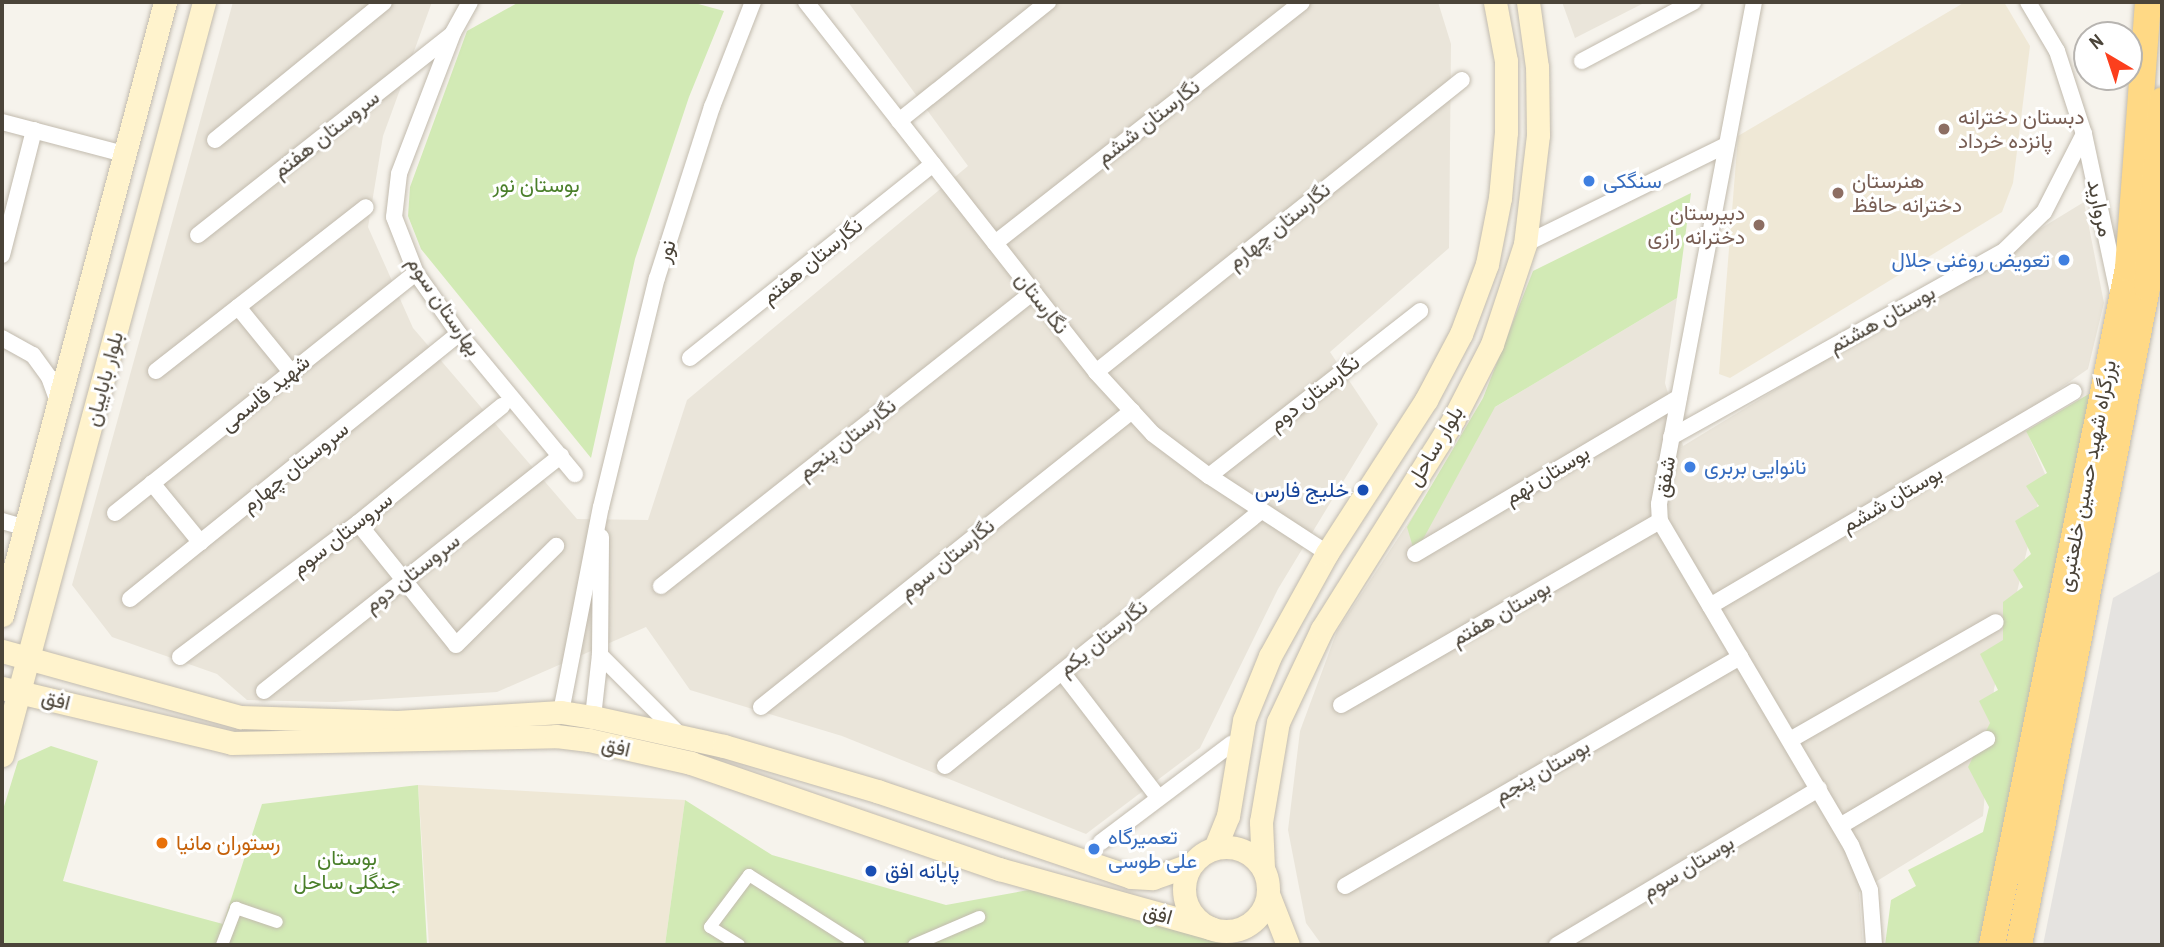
<!DOCTYPE html>
<meta charset="utf-8">
<style>
body{margin:0}
#map{position:relative;width:2164px;height:947px;overflow:hidden;background:#f6f3ec;font-family:"Archivo Narrow",Vazirmatn,sans-serif}
div>[style]{position:absolute}
[style*='--x']{left:calc(var(--x)*1px);top:calc(var(--y)*1px);width:calc(var(--w)*1px);rotate:calc(var(--a)*1deg)}
.residential>*{inset:0;background:#eae5da}
.education>*{inset:0;background:#efe8d6}
.green>*{inset:0;background:#d2eab5}
.parking>*{inset:0;background:#e5e3e0}
.roads{filter:drop-shadow(0 0 2px #c2bbae) drop-shadow(0 0 2px #c2bbae)}
.pedestrian>*{height:12px;margin:-6px;padding:0 6px;transform-origin:6px;border-radius:6px;background:#fff}
.minor>*{height:16px;margin:-8px;padding:0 8px;transform-origin:8px;border-radius:8px;background:#fff}
.secondary>*{height:23px;margin:-11.5px;padding:0 11.5px;transform-origin:11.5px;border-radius:11.5px;background:#fff3cd}
.secondary>.ring{margin:-11.5px;padding:0;box-sizing:content-box;background:none;border:23px solid #fff3cd;border-radius:50%}
.trunk>*{height:26px;margin:-13px;padding:0 13px;transform-origin:13px;border-radius:13px;background:#ffd985}
.dots>*{width:19px;height:19px;translate:-50% -50%;box-sizing:border-box;border:4px solid #fff;border-radius:50%}
span{translate:-50% -50%;white-space:nowrap;text-align:center;line-height:1.15;-webkit-text-stroke:6px #fff;paint-order:stroke}
.education-label{font-size:21px;color:#785e54}
.left{translate:0 -50%;text-align:left}
.right{translate:-100% -50%;text-align:right}
.street-label{font-size:21px;color:#4b4439}
.shop-label{font-size:21px;color:#366cbe}
.park-label{font-size:21px;color:#4a7f2a}
.transit-label{font-size:21px;color:#164399}
.food-label{font-size:21px;color:#c56008}
.frame{position:absolute;inset:0;border:4px solid #4b4439;pointer-events:none}
.north{position:absolute;left:2073px;top:21px;width:70px;height:70px;box-sizing:border-box;background:#fff;border:2px solid #b7b4b0;border-radius:50%;rotate:321deg;font-size:19px;font-weight:700;line-height:28px;text-align:center;color:#4b4439}
.north::after{content:'';display:block;margin:auto;width:24px;height:32px;background:#fc3f1d;clip-path:polygon(50% 0,100% 100%,50% 72%,0 100%)}
</style>
<div id="map">
<div class="residential">
<i style="clip-path:polygon(233px 2px,432px 2px,383px 136px,368px 227px,413px 328px,577px 519px,648px 520px,687px 400px,968px 166px,848px 2px,1438px 2px,1451px 44px,1449px 248px,1330px 352px,1378px 424px,1278px 589px,1200px 748px,1086px 834px,842px 736px,690px 690px,646px 627px,497px 692px,335px 702px,247px 700px,217px 674px,112px 637px,72px 585px)"></i>
<i style="clip-path:polygon(1562px 2px,1646px 2px,1575px 38px)"></i>
<i style="clip-path:polygon(2084px 202px,2104px 303px,2088px 369px,2020px 416px,2045px 474px,1994px 689px,1983px 816px,1859px 892px,1863px 945px,1322px 945px,1306px 923px,1288px 830px,1300px 731px,1337px 631px,1477px 418px,1677px 298px,1665px 383px,1683px 446px)"></i>
</div>
<div class="education">
<i style="clip-path:polygon(1965px 2px,2004px 2px,2030px 46px,2013px 183px,2002px 212px,1730px 378px,1719px 374px,1738px 136px)"></i>
<i style="clip-path:polygon(418px 785px,685px 800px,665px 945px,429px 945px)"></i>
</div>
<div class="green">
<i style="clip-path:polygon(519px 2px,691px 2px,724px 11px,689px 97px,635px 259px,591px 458px,421px 249px,408px 216px,410px 187px,467px 31px)"></i>
<i style="clip-path:polygon(1691px 193px,1677px 298px,1495px 407px,1415px 554px,1407px 527px,1483px 398px,1533px 271px)"></i>
<i style="clip-path:polygon(2094px 391px,1984px 945px,1885px 945px,1891px 900px,1916px 886px,1908px 870px,1983px 832px,1989px 807px,1968px 767px,1990px 723px,1979px 701px,1998px 690px,1980px 654px,2003px 640px,2003px 602px,2023px 587px,2013px 570px,2031px 554px,2015px 521px,2039px 506px,2026px 486px,2047px 473px,2026px 431px)"></i>
<i style="clip-path:polygon(51px 746px,98px 761px,63px 881px,223px 924px,262px 804px,418px 785px,427px 945px,2px 945px,2px 813px,18px 761px)"></i>
<i style="clip-path:polygon(685px 800px,772px 855px,946px 905px,1045px 887px,1228px 945px,665px 945px)"></i>
</div>
<div class="parking">
<i style="clip-path:polygon(2162px 570px,2162px 945px,2043px 945px,2113px 598px)"></i>
</div>
<div class="roads">
<div class="pedestrian">
<i style="--x:222;--y:945;--w:40;--a:-69"></i>
<i style="--x:236;--y:908;--w:43;--a:18.9"></i>
<i style="--x:739;--y:945;--w:34;--a:-148"></i>
<i style="--x:710;--y:927;--w:65;--a:-53.1"></i>
<i style="--x:749;--y:875;--w:130;--a:32.5"></i>
<i style="--x:914;--y:945;--w:71;--a:-23.3"></i>
</div>
<div class="minor">
<i style="--x:470;--y:2;--w:35;--a:119"></i>
<i style="--x:453;--y:33;--w:151;--a:111"></i>
<i style="--x:399;--y:174;--w:43;--a:96.6"></i>
<i style="--x:394;--y:217;--w:60;--a:68.6"></i>
<i style="--x:416;--y:273;--w:75;--a:54.8"></i>
<i style="--x:459;--y:334;--w:182;--a:50.4"></i>
<i style="--x:806;--y:2;--w:470;--a:51.9"></i>
<i style="--x:1096;--y:372;--w:84;--a:47.4"></i>
<i style="--x:1153;--y:434;--w:70;--a:36.9"></i>
<i style="--x:1209;--y:476;--w:141;--a:33.1"></i>
<i style="--x:1754;--y:2;--w:511;--a:100.72"></i>
<i style="--x:1659;--y:504;--w:17;--a:87"></i>
<i style="--x:1660;--y:521;--w:376;--a:59.5"></i>
<i style="--x:1851;--y:845;--w:49;--a:67.1"></i>
<i style="--x:1870;--y:890;--w:55;--a:85.8"></i>
<i style="--x:2028;--y:2;--w:57;--a:59.4"></i>
<i style="--x:2057;--y:51;--w:87;--a:72"></i>
<i style="--x:2084;--y:134;--w:162;--a:77.9"></i>
<i style="--x:1582;--y:61;--w:126;--a:-28"></i>
<i style="--x:899;--y:121;--w:191;--a:-38.6"></i>
<i style="--x:2;--y:122;--w:126;--a:14.7"></i>
<i style="--x:215;--y:140;--w:218;--a:-39.2"></i>
<i style="--x:198;--y:235;--w:323;--a:-38.3"></i>
<i style="--x:995;--y:243;--w:390;--a:-38.1"></i>
<i style="--x:1525;--y:244;--w:224;--a:-26.2"></i>
<i style="--x:2;--y:255;--w:129;--a:-75.6"></i>
<i style="--x:238;--y:307;--w:84;--a:50.8"></i>
<i style="--x:2;--y:338;--w:35;--a:29"></i>
<i style="--x:33;--y:355;--w:27;--a:54"></i>
<i style="--x:49;--y:377;--w:30;--a:70"></i>
<i style="--x:690;--y:358;--w:311;--a:-38.6"></i>
<i style="--x:156;--y:371;--w:266;--a:-38"></i>
<i style="--x:1096;--y:372;--w:468;--a:-38.6"></i>
<i style="--x:1671;--y:437;--w:383;--a:-29.2"></i>
<i style="--x:2005;--y:250;--w:54;--a:-44.3"></i>
<i style="--x:2044;--y:212;--w:88;--a:-62.9"></i>
<i style="--x:1209;--y:476;--w:268;--a:-38"></i>
<i style="--x:152;--y:483;--w:77;--a:50.8"></i>
<i style="--x:115;--y:513;--w:385;--a:-38.6"></i>
<i style="--x:2;--y:521;--w:26;--a:16"></i>
<i style="--x:358;--y:523;--w:156;--a:51.2"></i>
<i style="--x:456;--y:645;--w:141;--a:-44.7"></i>
<i style="--x:1415;--y:554;--w:307;--a:-30.7"></i>
<i style="--x:661;--y:586;--w:474;--a:-38.3"></i>
<i style="--x:130;--y:599;--w:422;--a:-38.9"></i>
<i style="--x:1710;--y:606;--w:422;--a:-30.5"></i>
<i style="--x:600;--y:655;--w:113;--a:45"></i>
<i style="--x:180;--y:657;--w:223;--a:-37"></i>
<i style="--x:358;--y:523;--w:186;--a:-39.1"></i>
<i style="--x:1062;--y:672;--w:158;--a:52.5"></i>
<i style="--x:264;--y:691;--w:379;--a:-38.4"></i>
<i style="--x:1341;--y:705;--w:368;--a:-30"></i>
<i style="--x:761;--y:707;--w:475;--a:-38.6"></i>
<i style="--x:561;--y:712;--w:209;--a:-79"></i>
<i style="--x:601;--y:507;--w:236;--a:-76.3"></i>
<i style="--x:657;--y:278;--w:180;--a:-72.2"></i>
<i style="--x:712;--y:107;--w:113;--a:-68.7"></i>
<i style="--x:593;--y:717;--w:62;--a:-83.6"></i>
<i style="--x:600;--y:655;--w:118;--a:-89.5"></i>
<i style="--x:1790;--y:740;--w:237;--a:-29.8"></i>
<i style="--x:945;--y:766;--w:406;--a:-38.9"></i>
<i style="--x:1840;--y:826;--w:171;--a:-30.6"></i>
<i style="--x:1101;--y:842;--w:163;--a:-37"></i>
<i style="--x:1345;--y:886;--w:457;--a:-30.1"></i>
<i style="--x:1557;--y:945;--w:305;--a:-30.8"></i>
</div>
<div class="secondary">
<i style="--x:2;--y:615;--w:634;--a:-75.11"></i>
<i style="--x:2;--y:651;--w:247;--a:15.5"></i>
<i style="--x:240;--y:717;--w:157;--a:1.8"></i>
<i style="--x:397;--y:722;--w:164;--a:-3.5"></i>
<i style="--x:561;--y:712;--w:32;--a:9"></i>
<i style="--x:593;--y:717;--w:134;--a:12.5"></i>
<i style="--x:724;--y:746;--w:159;--a:16.4"></i>
<i style="--x:877;--y:791;--w:268;--a:18.7"></i>
<i style="--x:1131;--y:877;--w:22;--a:3"></i>
<i style="--x:1153;--y:878;--w:41;--a:-19.7"></i>
<i style="--x:2;--y:688;--w:236;--a:13.4"></i>
<i style="--x:232;--y:743;--w:324;--a:-1.2"></i>
<i style="--x:556;--y:736;--w:33;--a:7"></i>
<i style="--x:589;--y:740;--w:105;--a:12.7"></i>
<i style="--x:691;--y:763;--w:326;--a:19"></i>
<i style="--x:999;--y:869;--w:220;--a:15.6"></i>
<i style="--x:2;--y:755;--w:780;--a:-74.98"></i>
<i class="ring" style="left:1184px;top:847px;width:61px;height:61px"></i>
<i style="--x:1215;--y:848;--w:35;--a:-68"></i>
<i style="--x:1228;--y:816;--w:97;--a:-80.5"></i>
<i style="--x:1244;--y:720;--w:69;--a:-67.9"></i>
<i style="--x:1270;--y:656;--w:118;--a:-61"></i>
<i style="--x:1327;--y:553;--w:182;--a:-57.1"></i>
<i style="--x:1426;--y:400;--w:75;--a:-62.1"></i>
<i style="--x:1461;--y:334;--w:75;--a:-69.6"></i>
<i style="--x:1487;--y:264;--w:67;--a:-78.9"></i>
<i style="--x:1500;--y:198;--w:66;--a:-84.8"></i>
<i style="--x:1506;--y:132;--w:71;--a:-90"></i>
<i style="--x:1506;--y:61;--w:60;--a:-100.6"></i>
<i style="--x:1263;--y:868;--w:46;--a:-92.5"></i>
<i style="--x:1261;--y:822;--w:101;--a:-80.4"></i>
<i style="--x:1278;--y:722;--w:103;--a:-64.7"></i>
<i style="--x:1322;--y:629;--w:247;--a:-57.9"></i>
<i style="--x:1453;--y:420;--w:85;--a:-62.8"></i>
<i style="--x:1492;--y:344;--w:105;--a:-71.7"></i>
<i style="--x:1525;--y:244;--w:110;--a:-83.2"></i>
<i style="--x:1538;--y:135;--w:68;--a:-90.8"></i>
<i style="--x:1537;--y:67;--w:66;--a:-97.9"></i>
<i style="--x:1268;--y:894;--w:55;--a:68.6"></i>
</div>
<div class="trunk">
<i style="--x:1992;--y:945;--w:691;--a:-78.64"></i>
<i style="--x:2128;--y:268;--w:267;--a:-85.7"></i>
<i style="--x:2019;--y:945;--w:669;--a:-78.98"></i>
<i style="--x:2147;--y:288;--w:188;--a:-85.4"></i>
</div>
</div>
<div class="dots">
<i style="left:1944px;top:129px;background:#8d6e63"></i>
<i style="left:1589px;top:181px;background:#3f7fe0"></i>
<i style="left:1838px;top:193px;background:#8d6e63"></i>
<i style="left:1759px;top:225px;background:#8d6e63"></i>
<i style="left:2064px;top:260px;background:#3f7fe0"></i>
<i style="left:1690px;top:467px;background:#3f7fe0"></i>
<i style="left:1363px;top:490px;background:#1a4fb4"></i>
<i style="left:162px;top:843px;background:#e8710a"></i>
<i style="left:1094px;top:849px;background:#3f7fe0"></i>
<i style="left:871px;top:871px;background:#1a4fb4"></i>
</div>
<div class="education-label">
<span class="left" style="left:1958px;top:129px">دبستان دخترانه<br>پانزده خرداد</span>
<span class="left" style="left:1852px;top:193px">هنرستان<br>دخترانه حافظ</span>
<span class="right" style="left:1745px;top:225px">دبیرستان<br>دخترانه رازی</span>
</div>
<div class="street-label">
<span style="left:1148px;top:122px;rotate:-38deg">نگارستان ششم</span>
<span style="left:326px;top:134px;rotate:-38deg">سروستان هفتم</span>
<span style="left:2100px;top:208px;rotate:78deg">مروارید</span>
<span style="left:1279px;top:226px;rotate:-39deg">نگارستان چهارم</span>
<span style="left:666px;top:251px;rotate:-72deg">نور</span>
<span style="left:812px;top:261px;rotate:-39deg">نگارستان هفتم</span>
<span style="left:1042px;top:303px;rotate:52deg">نگارستان</span>
<span style="left:444px;top:306px;rotate:56deg">بهارستان سوم</span>
<span style="left:1882px;top:319px;rotate:-29deg">بوستان هشتم</span>
<span style="left:104px;top:379px;rotate:-75deg">بلوار باباییان</span>
<span style="left:265px;top:393px;rotate:-39deg">شهید قاسمی</span>
<span style="left:1314px;top:393px;rotate:-38deg">نگارستان دوم</span>
<span style="left:847px;top:439px;rotate:-38deg">نگارستان پنجم</span>
<span style="left:1435px;top:446px;rotate:-59deg">بلوار ساحل</span>
<span style="left:295px;top:467px;rotate:-39deg">سروستان چهارم</span>
<span style="left:1547px;top:475px;rotate:-31deg">بوستان نهم</span>
<span style="left:2087px;top:476px;rotate:-79deg">بزرگراه شهید حسین خلعتبری</span>
<span style="left:1665px;top:477px;rotate:-80deg">شفق</span>
<span style="left:1892px;top:499px;rotate:-30deg">بوستان ششم</span>
<span style="left:342px;top:534px;rotate:-38deg">سروستان سوم</span>
<span style="left:947px;top:559px;rotate:-39deg">نگارستان سوم</span>
<span style="left:412px;top:573px;rotate:-38deg">سروستان دوم</span>
<span style="left:1501px;top:613px;rotate:-30deg">بوستان هفتم</span>
<span style="left:1103px;top:638px;rotate:-39deg">نگارستان یکم</span>
<span style="left:56px;top:700px;rotate:14deg">افق</span>
<span style="left:616px;top:747px;rotate:13deg">افق</span>
<span style="left:1542px;top:771px;rotate:-30deg">بوستان پنجم</span>
<span style="left:1688px;top:867px;rotate:-31deg">بوستان سوم</span>
<span style="left:1158px;top:914px;rotate:16deg">افق</span>
</div>
<div class="shop-label">
<span class="left" style="left:1603px;top:181px">سنگکی</span>
<span class="right" style="left:2050px;top:260px">تعویض روغنی جلال</span>
<span class="left" style="left:1704px;top:467px">نانوایی بربری</span>
<span class="left" style="left:1108px;top:849px">تعمیرگاه<br>علی طوسی</span>
</div>
<div class="park-label">
<span style="left:536px;top:185px">بوستان نور</span>
<span style="left:347px;top:870px">بوستان<br>جنگلی ساحل</span>
</div>
<div class="transit-label">
<span class="right" style="left:1349px;top:490px">خلیج فارس</span>
<span class="left" style="left:885px;top:871px">پایانه افق</span>
</div>
<div class="food-label">
<span class="left" style="left:176px;top:843px">رستوران مانیا</span>
</div>
<div class="frame"></div>
<div class="north">N</div>
</div>
